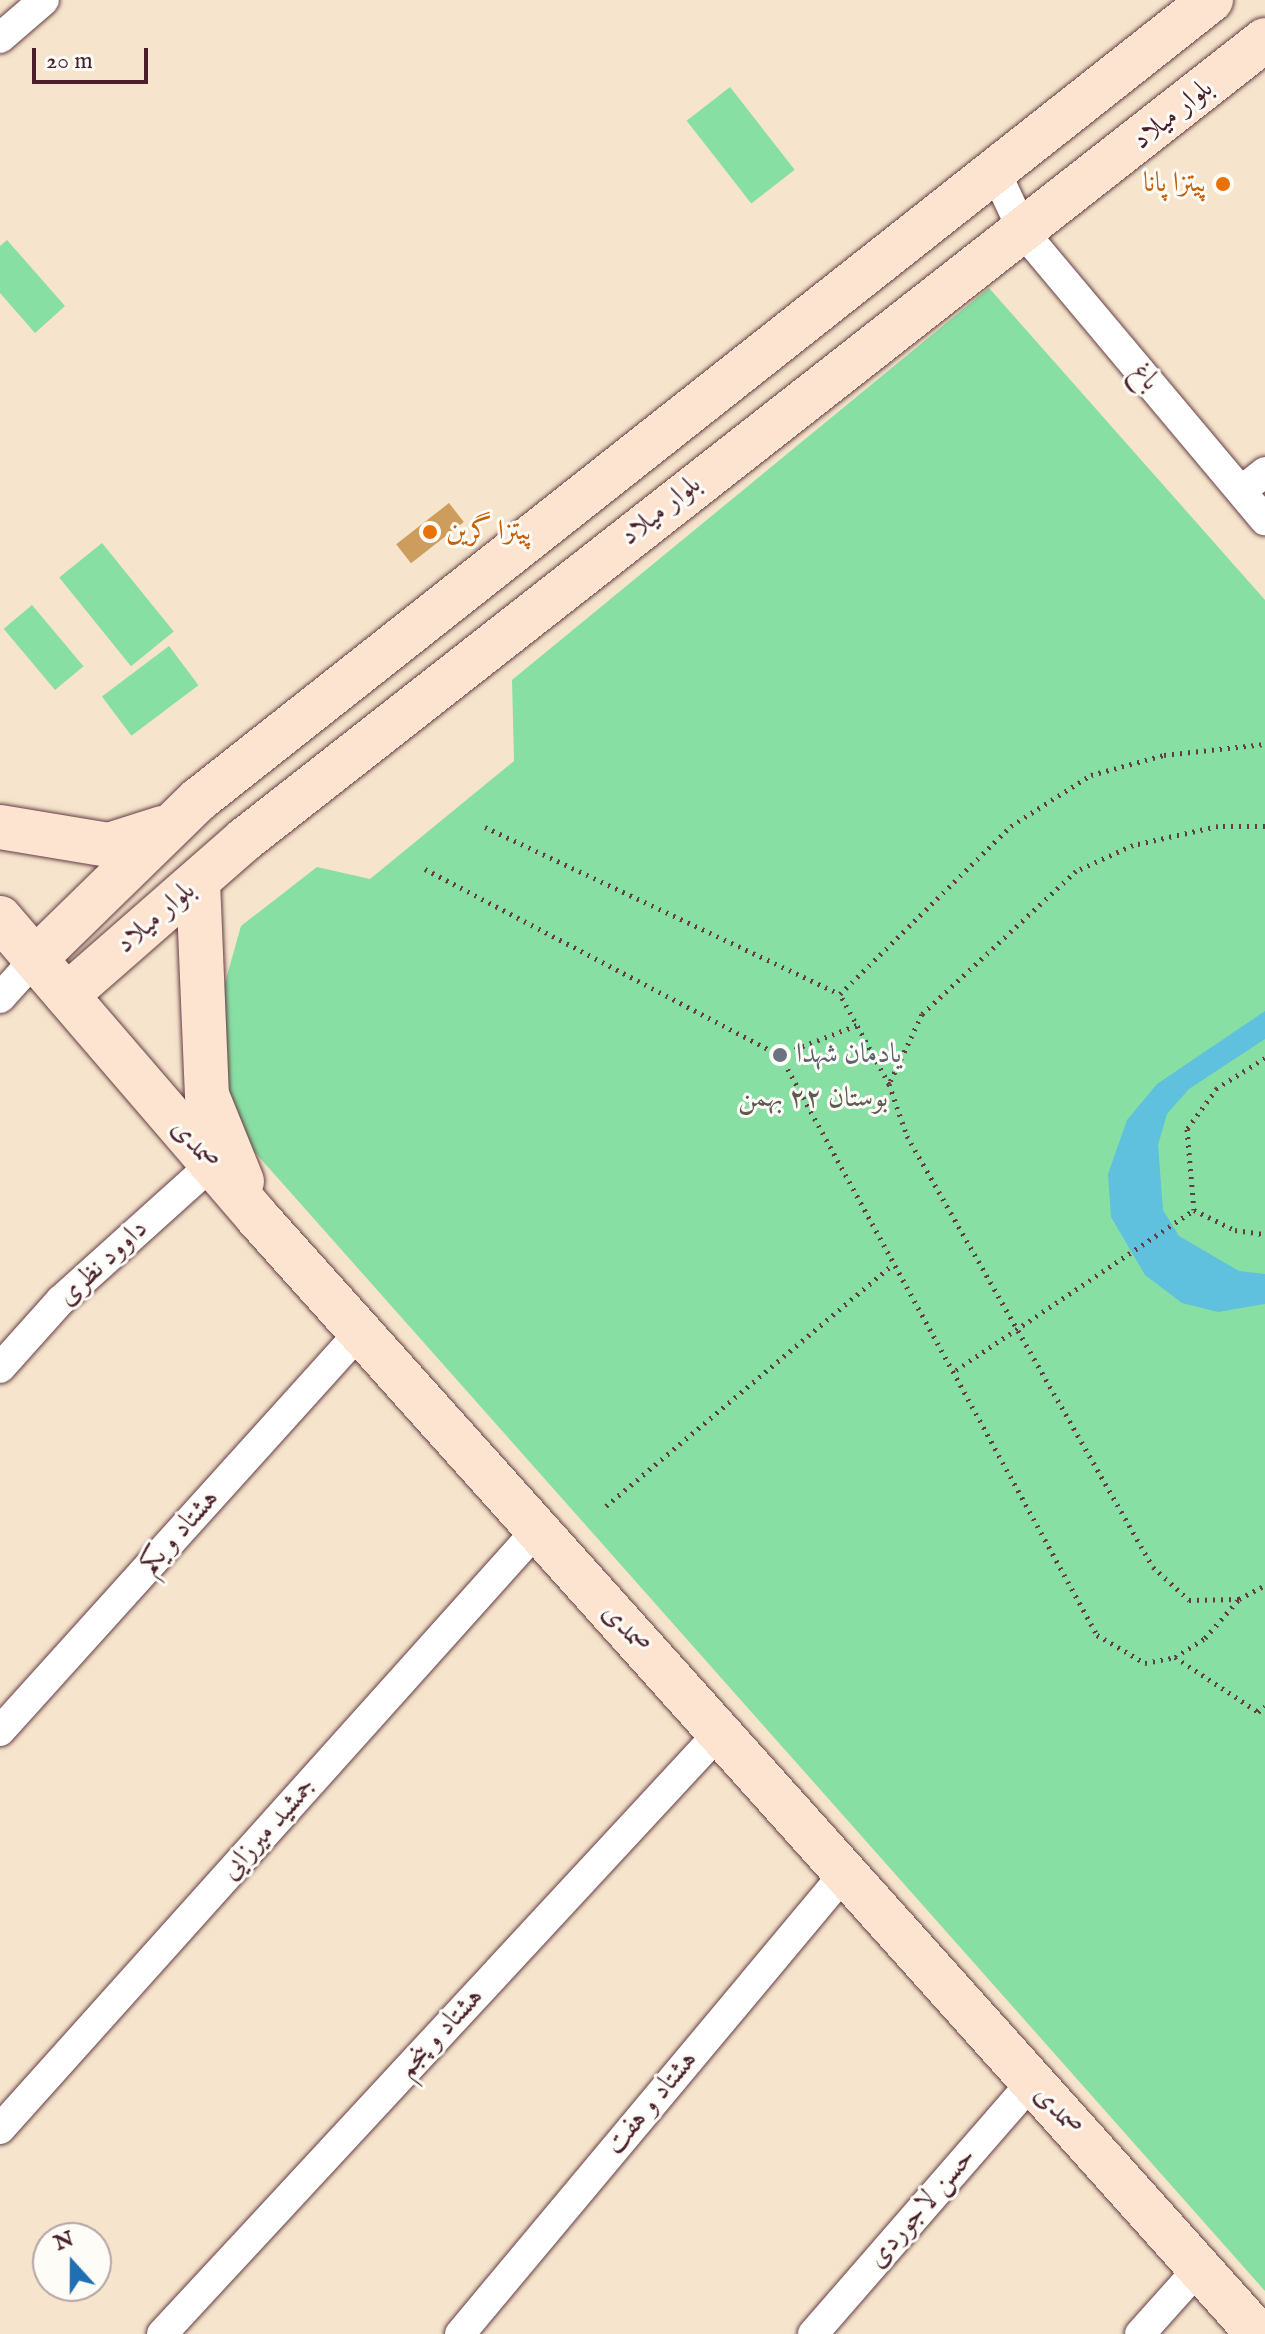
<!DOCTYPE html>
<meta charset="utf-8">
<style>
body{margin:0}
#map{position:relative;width:1265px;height:2334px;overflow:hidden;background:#f6e4cc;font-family:"IM FELL English",Amiri,serif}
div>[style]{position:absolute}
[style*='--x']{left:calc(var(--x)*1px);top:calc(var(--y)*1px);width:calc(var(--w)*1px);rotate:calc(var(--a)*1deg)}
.green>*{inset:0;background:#88dfa3;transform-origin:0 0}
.water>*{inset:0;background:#5fc1dd}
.building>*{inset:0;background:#cc9d5d;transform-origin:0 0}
.path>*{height:5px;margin-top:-2.5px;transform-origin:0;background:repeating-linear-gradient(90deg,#643d43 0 2px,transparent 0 8px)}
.roads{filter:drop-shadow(0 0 2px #643d43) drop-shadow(0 0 2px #643d43)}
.minor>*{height:30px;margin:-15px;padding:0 15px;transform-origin:15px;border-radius:15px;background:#fff}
.secondary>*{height:44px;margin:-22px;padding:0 22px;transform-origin:22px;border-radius:22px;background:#fde4d1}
.dots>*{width:22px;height:22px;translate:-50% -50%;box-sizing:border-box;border:4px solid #fdfcf7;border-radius:50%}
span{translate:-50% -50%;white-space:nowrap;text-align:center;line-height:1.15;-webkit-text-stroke:6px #fdfcf7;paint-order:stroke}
.street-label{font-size:28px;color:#4a1f2b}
.food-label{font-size:28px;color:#c56008}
.right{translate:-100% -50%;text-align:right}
.left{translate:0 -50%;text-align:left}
.worship-label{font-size:28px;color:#5b616d}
.park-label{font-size:28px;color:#5d594f}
.north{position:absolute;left:32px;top:2222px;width:80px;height:80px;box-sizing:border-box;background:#fdfcf7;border:2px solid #b5a4a5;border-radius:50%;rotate:339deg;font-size:22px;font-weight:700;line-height:32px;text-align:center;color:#4a1f2b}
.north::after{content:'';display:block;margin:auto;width:28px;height:36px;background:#1f6fb2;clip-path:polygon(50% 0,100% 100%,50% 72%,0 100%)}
.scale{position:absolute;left:32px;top:48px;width:116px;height:36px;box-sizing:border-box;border:4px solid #4a1f2b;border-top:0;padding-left:10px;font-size:24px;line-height:28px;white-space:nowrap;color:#4a1f2b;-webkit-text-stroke:6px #fdfcf7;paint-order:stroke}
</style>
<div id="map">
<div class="green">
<i style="left:730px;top:87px;width:105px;height:55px;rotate:52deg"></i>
<i style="clip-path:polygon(7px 240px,65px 306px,35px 333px,0 293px,0 246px)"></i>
<i style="clip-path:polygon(989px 288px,1265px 600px,1265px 2291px,245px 1141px,219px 1078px,219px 1004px,241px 926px,317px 867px,370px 879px,514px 761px,512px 680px)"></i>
<i style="left:102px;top:543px;width:114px;height:55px;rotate:51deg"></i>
<i style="left:32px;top:605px;width:80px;height:37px;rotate:50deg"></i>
<i style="left:169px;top:646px;width:49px;height:84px;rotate:53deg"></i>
</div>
<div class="water">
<i style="clip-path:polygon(1265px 1011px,1265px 1039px,1189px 1089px,1167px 1114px,1158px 1145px,1163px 1210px,1179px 1236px,1239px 1271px,1265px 1274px,1265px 1304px,1218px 1312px,1182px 1303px,1145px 1275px,1111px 1217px,1108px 1174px,1127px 1120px,1157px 1084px)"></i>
</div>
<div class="building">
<i style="left:449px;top:503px;width:24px;height:67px;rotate:52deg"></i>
</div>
<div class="path">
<i style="--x:1265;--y:826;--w:47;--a:180"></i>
<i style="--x:1218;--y:826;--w:87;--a:167.4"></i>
<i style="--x:1133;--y:845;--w:63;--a:155.5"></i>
<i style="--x:1076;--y:871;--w:210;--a:137.1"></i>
<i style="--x:922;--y:1014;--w:77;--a:115.2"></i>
<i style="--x:889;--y:1084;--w:55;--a:70.9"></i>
<i style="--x:907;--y:1136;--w:496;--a:60.3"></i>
<i style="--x:1153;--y:1567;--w:49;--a:42.5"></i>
<i style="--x:1189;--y:1600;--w:50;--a:-1.1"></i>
<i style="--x:1239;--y:1599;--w:30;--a:-28"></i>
<i style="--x:485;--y:827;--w:392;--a:25.2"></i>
<i style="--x:425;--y:869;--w:401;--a:27.7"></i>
<i style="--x:780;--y:1055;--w:83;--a:-21.3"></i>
<i style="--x:780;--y:1055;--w:661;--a:61.34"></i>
<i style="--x:1097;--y:1635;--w:56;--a:30.3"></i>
<i style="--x:1145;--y:1663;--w:31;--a:-11"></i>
<i style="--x:1175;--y:1657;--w:36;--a:-32"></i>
<i style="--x:1205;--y:1638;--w:52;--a:-48.9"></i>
<i style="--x:1265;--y:1058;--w:57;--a:148"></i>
<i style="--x:1217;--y:1088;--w:51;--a:126.2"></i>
<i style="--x:1187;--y:1129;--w:81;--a:85.1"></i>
<i style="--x:1194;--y:1210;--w:46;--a:26"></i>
<i style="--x:1235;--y:1230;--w:30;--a:8"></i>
<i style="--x:889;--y:1084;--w:102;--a:-118.6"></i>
<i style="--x:840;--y:994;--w:240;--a:-44.5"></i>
<i style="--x:1011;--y:826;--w:95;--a:-32.5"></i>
<i style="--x:1091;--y:775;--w:76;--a:-15.3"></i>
<i style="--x:1164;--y:755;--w:102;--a:-6.2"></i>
<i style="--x:956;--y:1370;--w:287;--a:-33.9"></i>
<i style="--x:606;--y:1506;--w:375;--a:-40.1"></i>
<i style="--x:1175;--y:1657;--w:100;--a:33.5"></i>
<i style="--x:1258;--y:1712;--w:9;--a:-41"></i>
</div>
<div class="roads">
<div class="minor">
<i style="--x:0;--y:38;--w:58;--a:-40.8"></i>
<i style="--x:994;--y:169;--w:71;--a:64.9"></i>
<i style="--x:1024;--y:233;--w:375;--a:50"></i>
<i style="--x:1241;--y:491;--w:31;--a:-38"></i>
<i style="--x:0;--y:998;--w:52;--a:-48.1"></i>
<i style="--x:0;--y:1368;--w:91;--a:-48.1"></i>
<i style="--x:61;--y:1300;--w:203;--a:-42"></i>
<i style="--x:0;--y:1731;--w:537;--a:-47.94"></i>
<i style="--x:0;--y:2129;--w:804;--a:-48.12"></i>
<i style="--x:162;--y:2334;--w:819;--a:-47.18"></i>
<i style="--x:460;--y:2334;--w:601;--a:-50.13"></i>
<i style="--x:813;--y:2334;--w:334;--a:-49"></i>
<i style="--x:1140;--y:2334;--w:89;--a:-48.2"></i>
</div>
<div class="secondary">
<i style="--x:0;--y:827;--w:110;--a:9.4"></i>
<i style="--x:109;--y:845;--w:56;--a:-17.8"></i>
<i style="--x:198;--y:882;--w:213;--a:87.6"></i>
<i style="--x:207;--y:1095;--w:93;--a:67.9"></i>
<i style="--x:0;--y:918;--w:394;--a:49.3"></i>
<i style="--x:257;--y:1217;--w:1500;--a:48.13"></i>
<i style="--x:35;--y:959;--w:228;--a:-44.3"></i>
<i style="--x:198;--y:800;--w:1291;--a:-38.3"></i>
<i style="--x:67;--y:995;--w:235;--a:-41.2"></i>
<i style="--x:244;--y:840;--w:1297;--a:-38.08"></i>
</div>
</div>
<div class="dots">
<i style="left:1223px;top:184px;background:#e8710a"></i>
<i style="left:430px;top:532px;background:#e8710a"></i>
<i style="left:780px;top:1055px;background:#6b7280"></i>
</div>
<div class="street-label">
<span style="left:1173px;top:115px;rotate:-39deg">بلوار میلاد</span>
<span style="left:1145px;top:377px;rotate:50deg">باغ</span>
<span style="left:661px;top:511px;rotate:-39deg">بلوار میلاد</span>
<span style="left:156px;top:918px;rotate:-41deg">بلوار میلاد</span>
<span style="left:195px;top:1145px;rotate:49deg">صمدی</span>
<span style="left:103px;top:1263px;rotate:-43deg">داوود نظری</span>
<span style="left:180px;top:1532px;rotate:-48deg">هشتاد و یکم</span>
<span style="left:626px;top:1629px;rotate:48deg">صمدی</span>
<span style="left:269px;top:1829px;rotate:-48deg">جمشید میرزایی</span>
<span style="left:441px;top:2033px;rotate:-47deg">هشتاد و پنجم</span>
<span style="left:652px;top:2103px;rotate:-50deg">هشتاد و هفت</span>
<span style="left:1058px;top:2111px;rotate:48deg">صمدی</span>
<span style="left:922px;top:2208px;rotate:-49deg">حسن لاجوردی</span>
</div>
<div class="food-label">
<span class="right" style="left:1207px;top:184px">پیتزا پانا</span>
<span class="left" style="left:446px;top:532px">پیتزا گرین</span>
</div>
<div class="worship-label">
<span class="left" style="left:796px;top:1055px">یادمان شهدا</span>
</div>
<div class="park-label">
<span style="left:813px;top:1099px">بوستان ۲۲ بهمن</span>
</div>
<div class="north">N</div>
<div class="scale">20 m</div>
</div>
